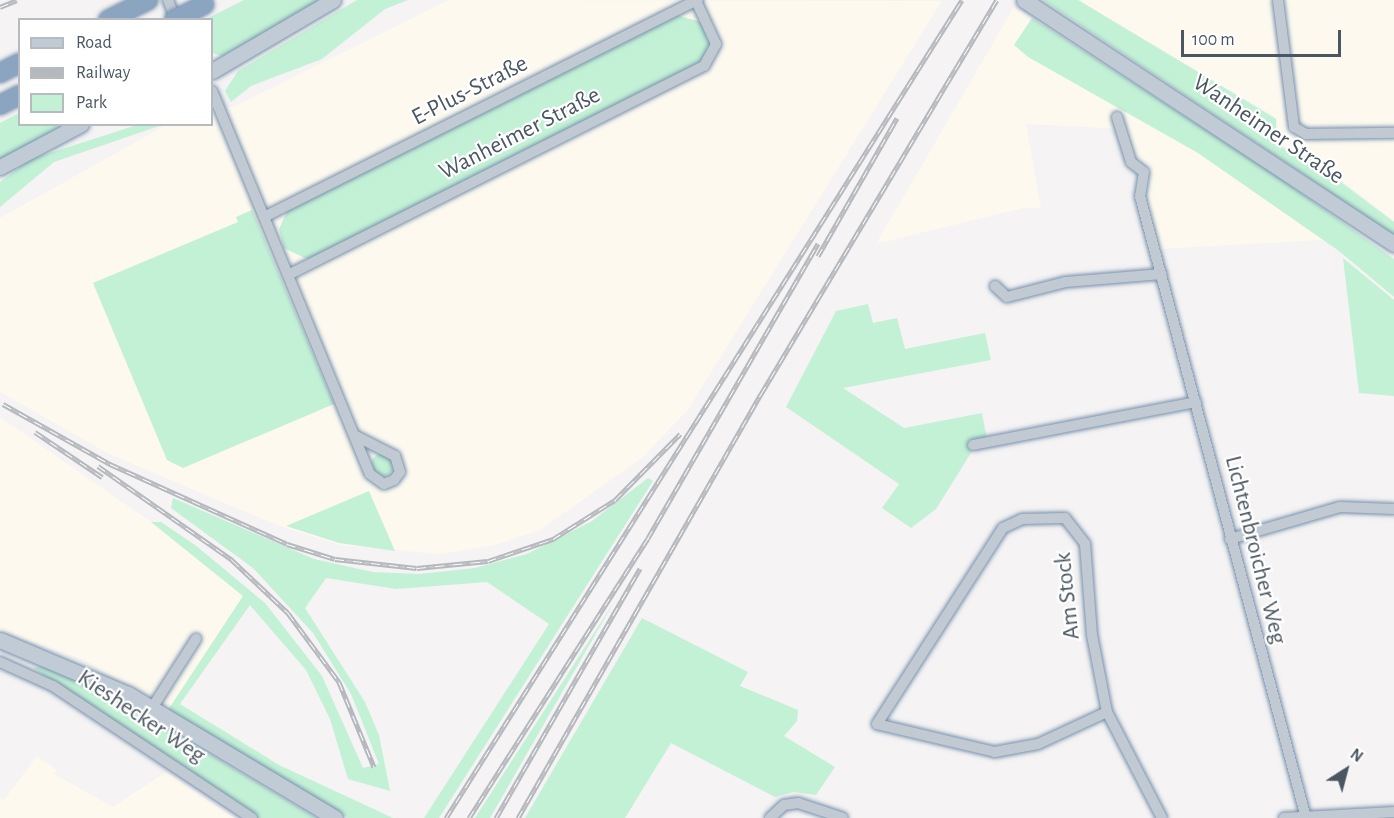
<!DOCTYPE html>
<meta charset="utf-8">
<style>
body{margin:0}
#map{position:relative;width:1394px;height:818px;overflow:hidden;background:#f5f3f3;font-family:"Alegreya Sans",sans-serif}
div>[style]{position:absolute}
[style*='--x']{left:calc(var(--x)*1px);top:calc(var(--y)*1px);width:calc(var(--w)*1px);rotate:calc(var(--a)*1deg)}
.commercial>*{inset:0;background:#fdf9ef}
.green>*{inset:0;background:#c3f1d5}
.round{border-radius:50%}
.roads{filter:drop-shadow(0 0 2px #7690ad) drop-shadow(0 0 2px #7690ad)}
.street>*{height:10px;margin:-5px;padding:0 5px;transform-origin:5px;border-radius:5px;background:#c1cad2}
.secondary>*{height:15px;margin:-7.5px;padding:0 7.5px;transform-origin:7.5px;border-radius:7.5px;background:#c1cbd6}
.highway>*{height:18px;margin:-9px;padding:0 9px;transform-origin:9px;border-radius:9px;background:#8ba5c1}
.rail>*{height:5px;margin-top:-2.5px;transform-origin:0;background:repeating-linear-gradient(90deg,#fff 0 9px,#b5b8bd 0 18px);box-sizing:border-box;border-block:2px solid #b5b8bd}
.bridges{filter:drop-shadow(0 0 2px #7690ad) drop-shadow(0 0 2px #7690ad)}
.highway-bridge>*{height:18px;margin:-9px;padding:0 9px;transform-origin:9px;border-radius:9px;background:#8ba5c1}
span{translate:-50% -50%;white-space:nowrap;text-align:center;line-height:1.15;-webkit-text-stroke:4.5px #fff;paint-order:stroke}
.street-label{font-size:24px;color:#4a5661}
.legend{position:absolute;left:18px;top:18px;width:195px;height:108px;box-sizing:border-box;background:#fff;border:2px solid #b7bbc0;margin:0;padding:8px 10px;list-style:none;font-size:18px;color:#4a5661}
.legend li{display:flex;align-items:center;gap:12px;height:30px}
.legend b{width:30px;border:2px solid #b7bbc0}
.north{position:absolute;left:1316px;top:740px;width:60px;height:60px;-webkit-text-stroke:4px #fff;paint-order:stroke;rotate:36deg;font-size:16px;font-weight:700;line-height:24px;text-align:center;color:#4a5661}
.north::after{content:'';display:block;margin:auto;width:21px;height:27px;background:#4a5661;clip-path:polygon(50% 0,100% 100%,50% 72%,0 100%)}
.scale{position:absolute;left:1181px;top:30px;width:160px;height:27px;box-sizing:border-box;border:3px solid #4a5661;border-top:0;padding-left:8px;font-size:18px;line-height:21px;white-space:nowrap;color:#4a5661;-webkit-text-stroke:4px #fff;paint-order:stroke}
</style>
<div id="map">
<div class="commercial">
<i style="clip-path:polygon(449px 0,942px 1px,687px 411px,642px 458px,540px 530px,492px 546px,438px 554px,340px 545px,277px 525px,111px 455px,0 392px,0 218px,166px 125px,212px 124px,212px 107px,233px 107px)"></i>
<i style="clip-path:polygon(1079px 0,1394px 0,1394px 221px,1310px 156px,1278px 144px,1277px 118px)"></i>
<i style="clip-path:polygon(1014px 7px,1032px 18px,1014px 45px,1198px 153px,1324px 240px,1158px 249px,1122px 129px,1026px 124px,1041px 208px,1023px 208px,876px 244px)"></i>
<i style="clip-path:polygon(0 417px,151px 522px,243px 596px,168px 710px,84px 660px,0 631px)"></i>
<i style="clip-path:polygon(37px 756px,57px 770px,54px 774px,113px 807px,166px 772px,234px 818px,0 818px,0 798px,4px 800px)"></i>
</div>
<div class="green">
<i style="clip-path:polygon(244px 0,324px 0,222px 56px,212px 53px,212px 20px,204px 20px)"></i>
<i style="clip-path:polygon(357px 0,408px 0,385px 9px,322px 59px,251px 86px,231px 102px,225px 91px,238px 71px)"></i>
<i style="clip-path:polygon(1043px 0,1078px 0,1276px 119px,1276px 145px,1309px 158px,1394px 222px,1394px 235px)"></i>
<i style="clip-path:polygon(676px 15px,701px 22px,711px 44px,700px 65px,309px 260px,284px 248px,279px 229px,287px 211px)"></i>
<i style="clip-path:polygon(1032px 18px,1277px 176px,1394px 259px,1394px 297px,1339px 251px,1198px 153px,1028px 57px,1014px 45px)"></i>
<i style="clip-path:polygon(19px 113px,20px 124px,63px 125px,0 161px,0 123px)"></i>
<i style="clip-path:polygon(137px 125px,162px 125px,54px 162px,0 207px,0 182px,31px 159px)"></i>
<i style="clip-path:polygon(252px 210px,334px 404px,183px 468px,167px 460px,93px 283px,238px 222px,236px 217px)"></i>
<i style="clip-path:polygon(1343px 258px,1394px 300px,1394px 396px,1359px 393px)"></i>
<i style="clip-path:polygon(868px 304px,873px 323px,897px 318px,905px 349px,985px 333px,991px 360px,843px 388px,904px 428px,982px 413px,987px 439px,974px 448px,936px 509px,911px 528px,882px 508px,899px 484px,786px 407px,836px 311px)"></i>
<i class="round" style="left:371px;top:454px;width:22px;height:22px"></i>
<i style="clip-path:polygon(648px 478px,653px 481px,439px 818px,424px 818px,549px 624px,487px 582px,396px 589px,326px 578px,305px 608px,365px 702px,379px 735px,390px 791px,348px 779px,330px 719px,306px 670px,250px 605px,180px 704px,279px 765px,393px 818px,348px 818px,168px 710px,243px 596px,151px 522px,161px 522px,195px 545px,265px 603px,322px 676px,363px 768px,379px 764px,351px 694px,313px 633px,253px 568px,171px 508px,173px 498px,314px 559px,373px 572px,419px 574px,475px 568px,527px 554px,592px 521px)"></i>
<i style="clip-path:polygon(369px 491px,395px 551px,339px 543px,286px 526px)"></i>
<i style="clip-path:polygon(614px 602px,490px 818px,475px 818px)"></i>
<i style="clip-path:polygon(642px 618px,748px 672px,740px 686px,798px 710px,797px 721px,784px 736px,835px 767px,816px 795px,794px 792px,775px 797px,671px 743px,625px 818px,525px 818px)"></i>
<i style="clip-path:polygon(45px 665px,114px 697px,316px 818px,256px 818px,33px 668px)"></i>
</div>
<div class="roads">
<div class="street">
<i style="--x:168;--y:0;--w:22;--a:68"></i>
<i style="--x:1278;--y:0;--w:128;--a:82.8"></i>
<i style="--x:1294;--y:127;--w:14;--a:30"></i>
<i style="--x:1306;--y:134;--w:88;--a:-0.7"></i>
<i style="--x:212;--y:91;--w:414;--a:67.6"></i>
<i style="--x:370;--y:474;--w:17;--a:36"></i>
<i style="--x:384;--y:484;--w:11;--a:-22"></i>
<i style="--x:394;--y:480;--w:10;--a:-53"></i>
<i style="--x:400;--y:472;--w:17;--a:-107"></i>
<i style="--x:395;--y:456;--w:44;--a:-152.9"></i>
<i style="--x:1117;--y:117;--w:47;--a:72.7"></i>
<i style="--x:1131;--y:162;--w:16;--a:38"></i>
<i style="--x:1144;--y:172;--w:24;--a:99"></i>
<i style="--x:1140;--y:196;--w:640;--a:75.05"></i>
<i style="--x:264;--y:217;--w:485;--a:-26.6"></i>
<i style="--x:288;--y:275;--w:466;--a:-26.7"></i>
<i style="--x:704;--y:66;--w:25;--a:-61"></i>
<i style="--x:716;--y:44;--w:47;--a:-114.9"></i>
<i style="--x:995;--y:286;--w:16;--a:43"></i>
<i style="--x:1007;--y:297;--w:61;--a:-14.3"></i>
<i style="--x:1066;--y:282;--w:96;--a:-4.8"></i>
<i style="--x:973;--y:445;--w:227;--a:-10.9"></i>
<i style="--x:1230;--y:539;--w:115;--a:-16.2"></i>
<i style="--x:1340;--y:507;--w:54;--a:2.1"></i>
<i style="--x:0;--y:662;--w:58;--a:24.4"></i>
<i style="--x:53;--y:686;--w:239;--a:33.6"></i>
<i style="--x:152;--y:708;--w:82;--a:-57.5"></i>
<i style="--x:1107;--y:712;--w:76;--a:155.1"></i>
<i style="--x:1038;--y:744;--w:44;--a:169.5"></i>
<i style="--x:995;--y:752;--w:121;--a:-166.7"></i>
<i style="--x:877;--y:724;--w:233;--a:-57.3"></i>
<i style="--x:1003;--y:528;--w:21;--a:-25"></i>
<i style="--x:1022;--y:519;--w:43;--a:-1.3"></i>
<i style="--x:1065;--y:518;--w:33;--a:52"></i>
<i style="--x:1085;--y:544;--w:91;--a:85.6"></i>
<i style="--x:1092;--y:635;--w:78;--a:79"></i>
<i style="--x:1107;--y:712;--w:119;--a:62.6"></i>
<i style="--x:770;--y:818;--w:19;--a:-43"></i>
<i style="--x:784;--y:805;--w:14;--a:-8"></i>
<i style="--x:798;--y:803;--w:47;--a:18.4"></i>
<i style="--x:1284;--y:818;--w:110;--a:-3.1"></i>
</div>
<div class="secondary">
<i style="--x:1024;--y:0;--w:443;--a:33.4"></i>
<i style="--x:212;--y:71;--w:140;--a:-30.4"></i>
<i style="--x:0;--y:167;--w:92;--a:-28"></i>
<i style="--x:0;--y:640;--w:139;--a:22.9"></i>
<i style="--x:128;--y:694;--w:241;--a:30.9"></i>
</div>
<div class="highway">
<i style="--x:108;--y:20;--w:45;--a:-26.6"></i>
<i style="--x:0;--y:73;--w:22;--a:-27"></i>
<i style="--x:0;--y:105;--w:22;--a:-27"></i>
</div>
</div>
<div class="rail">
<i style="--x:0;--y:7;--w:18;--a:-22"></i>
<i style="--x:818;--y:256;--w:159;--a:-60.2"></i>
<i style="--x:3;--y:404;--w:123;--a:29.3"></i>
<i style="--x:110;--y:464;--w:194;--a:24.3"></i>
<i style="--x:287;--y:544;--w:50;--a:17.4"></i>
<i style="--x:335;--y:559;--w:82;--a:6.3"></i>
<i style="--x:417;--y:568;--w:71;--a:-5.6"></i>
<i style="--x:488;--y:561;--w:69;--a:-18.7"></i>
<i style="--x:553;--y:539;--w:73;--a:-32.2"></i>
<i style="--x:615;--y:500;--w:93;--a:-45.4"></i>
<i style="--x:35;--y:432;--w:81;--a:33.9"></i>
<i style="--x:98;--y:466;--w:164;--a:35"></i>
<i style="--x:232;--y:560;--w:77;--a:43.4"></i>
<i style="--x:288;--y:613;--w:86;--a:53.5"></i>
<i style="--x:339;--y:682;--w:92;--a:67.6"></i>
<i style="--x:446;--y:818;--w:967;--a:-57.76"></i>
<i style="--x:469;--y:818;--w:332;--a:-57.4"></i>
<i style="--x:648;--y:538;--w:340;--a:-60"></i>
<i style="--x:496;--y:818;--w:288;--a:-60"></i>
<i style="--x:518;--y:818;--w:489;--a:-60.2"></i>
<i style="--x:761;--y:394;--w:459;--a:-59.1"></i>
</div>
<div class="bridges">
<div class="highway-bridge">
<i style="--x:174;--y:20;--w:34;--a:-27"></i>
</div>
</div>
<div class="street-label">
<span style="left:470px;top:91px;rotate:-27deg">E-Plus-Straße</span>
<span style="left:1268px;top:130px;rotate:34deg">Wanheimer Straße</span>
<span style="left:520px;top:134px;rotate:-27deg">Wanheimer Straße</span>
<span style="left:1255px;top:550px;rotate:76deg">Lichtenbroicher Weg</span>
<span style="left:1068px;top:596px;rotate:-96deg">Am Stock</span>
<span style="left:141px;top:717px;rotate:34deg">Kieshecker Weg</span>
</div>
<ul class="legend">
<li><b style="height:8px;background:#c1cbd6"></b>Road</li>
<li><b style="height:8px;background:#b5b8bd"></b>Railway</li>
<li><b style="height:16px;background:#c3f1d5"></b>Park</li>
</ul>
<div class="north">N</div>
<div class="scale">100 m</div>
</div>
